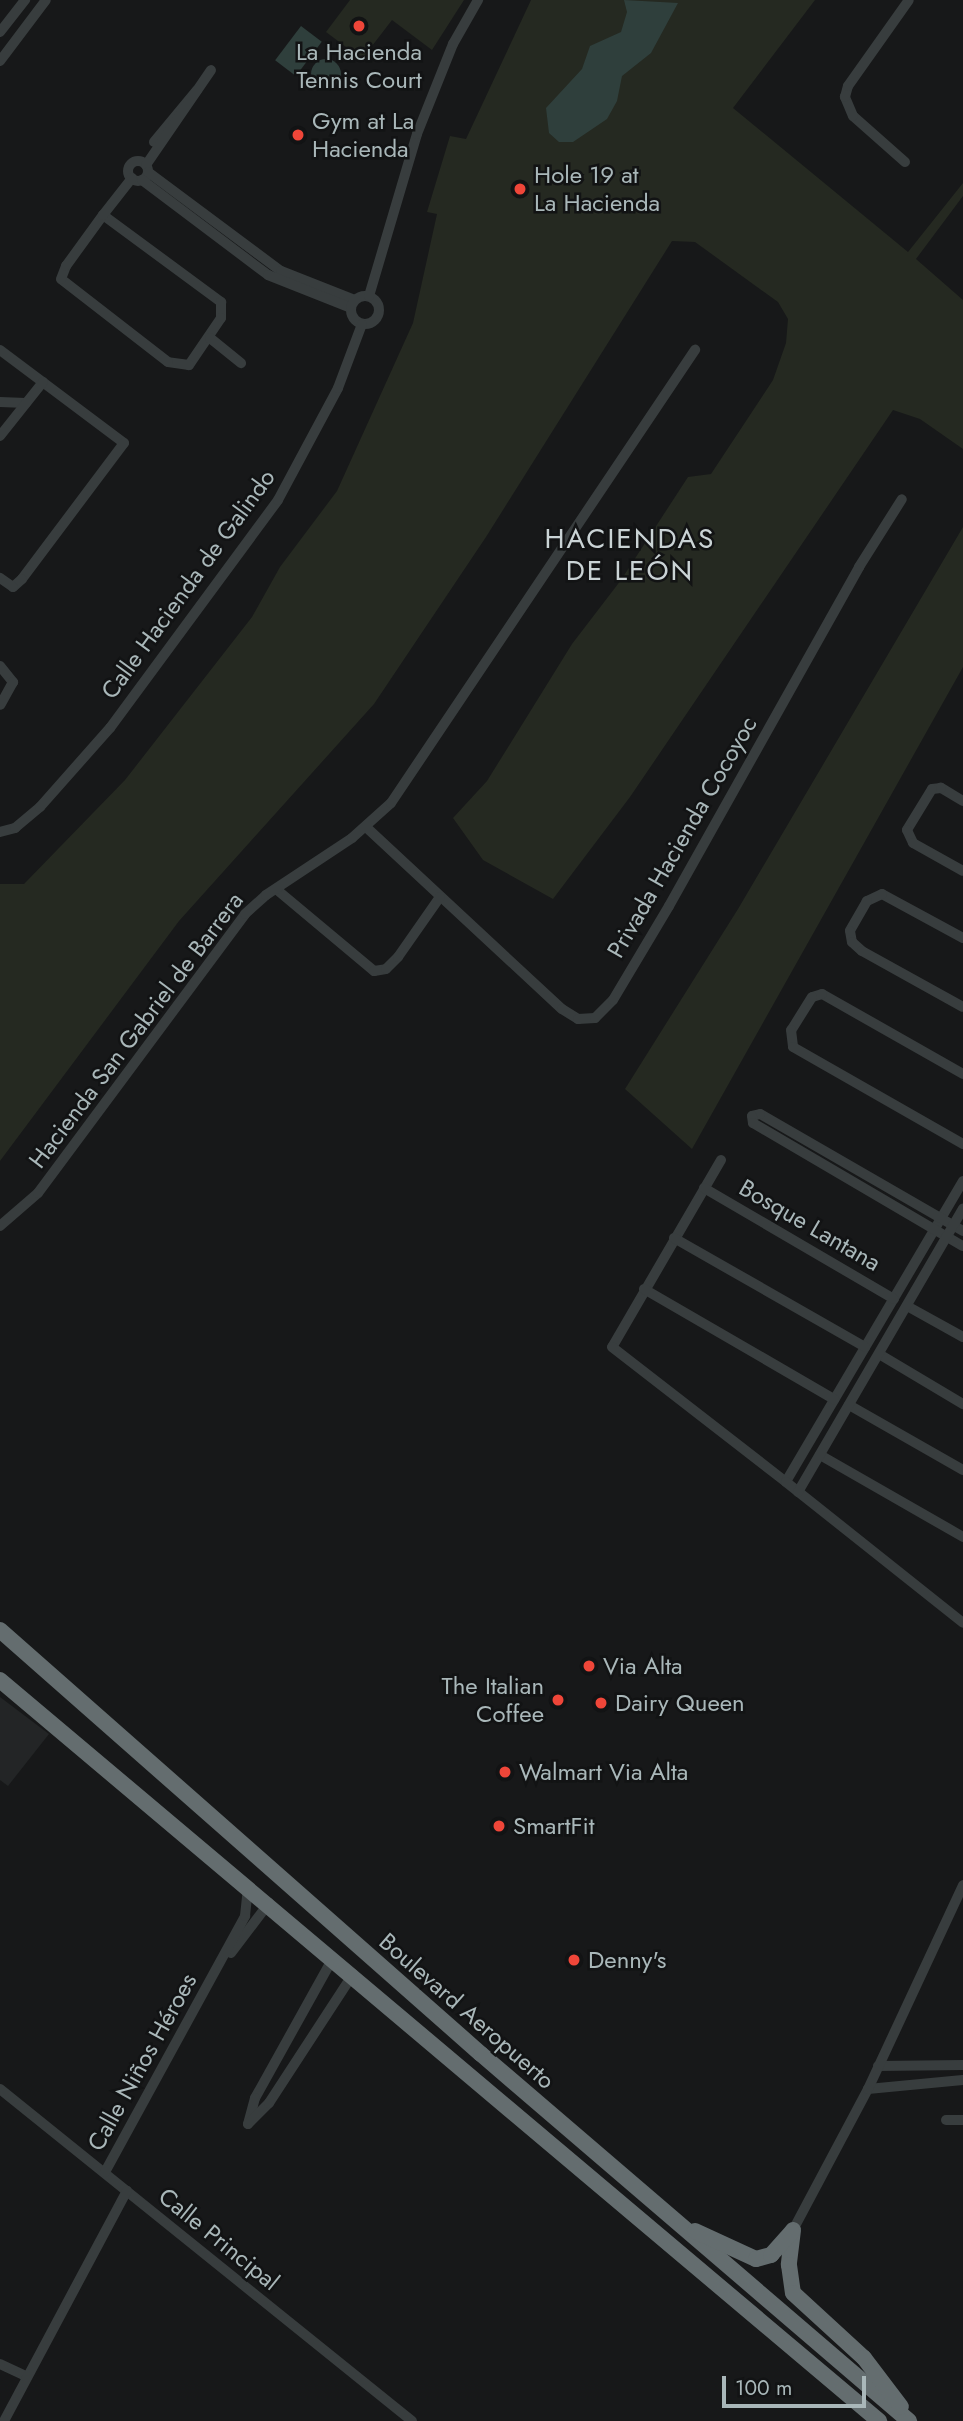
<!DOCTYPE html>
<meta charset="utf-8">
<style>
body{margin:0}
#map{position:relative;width:963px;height:2421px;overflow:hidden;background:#171819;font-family:Jost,sans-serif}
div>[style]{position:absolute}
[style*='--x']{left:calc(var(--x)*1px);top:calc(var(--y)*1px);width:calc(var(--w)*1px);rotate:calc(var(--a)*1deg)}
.built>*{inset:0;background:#232526}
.green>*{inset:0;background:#252921}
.water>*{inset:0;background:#2f3f3c;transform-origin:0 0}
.round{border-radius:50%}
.minor>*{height:10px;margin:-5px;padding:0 5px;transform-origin:5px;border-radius:5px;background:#383d3e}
.minor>.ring{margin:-5px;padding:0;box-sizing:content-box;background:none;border:10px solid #383d3e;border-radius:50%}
.highway>*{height:16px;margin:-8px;padding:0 8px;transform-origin:8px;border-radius:8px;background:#646d6f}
.dots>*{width:19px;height:19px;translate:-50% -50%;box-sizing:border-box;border:4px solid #121314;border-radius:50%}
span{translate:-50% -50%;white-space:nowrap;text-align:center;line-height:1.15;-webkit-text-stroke:5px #121314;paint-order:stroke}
.poi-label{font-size:24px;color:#a9b7b9}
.left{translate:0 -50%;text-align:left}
.right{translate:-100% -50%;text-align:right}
.street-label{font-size:24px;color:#a9b7b9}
.quarter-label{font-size:28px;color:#cad3d5;letter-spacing:2px}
.scale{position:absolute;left:722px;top:2376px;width:144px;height:32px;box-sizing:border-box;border:4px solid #a9b7b9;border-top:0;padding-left:9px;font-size:21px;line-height:24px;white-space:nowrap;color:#a9b7b9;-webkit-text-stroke:5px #121314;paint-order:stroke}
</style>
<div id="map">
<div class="built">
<i style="clip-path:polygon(0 1697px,49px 1734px,8px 1786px,0 1780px)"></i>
</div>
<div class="green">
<i style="clip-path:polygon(350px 0,464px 0,432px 50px,392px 20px,362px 59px,326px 32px)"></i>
<i style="clip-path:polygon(531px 0,815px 0,733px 108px,908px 252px,963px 183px,963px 196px,916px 259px,963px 300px,963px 449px,920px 419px,893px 410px,630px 797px,553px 899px,483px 860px,453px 818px,487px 781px,572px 644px,621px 580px,688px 477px,711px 474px,773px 380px,786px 343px,788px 319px,778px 302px,695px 242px,672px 241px,486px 537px,374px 704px,179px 921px,0 1161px,0 884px,24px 884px,125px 780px,252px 617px,280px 567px,337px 491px,413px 323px,437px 214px,427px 212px,450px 136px,466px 139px)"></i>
<i style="clip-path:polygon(963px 527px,963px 667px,692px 1149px,625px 1089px,738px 909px)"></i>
</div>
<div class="water">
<i style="clip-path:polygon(624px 0,678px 3px,651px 53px,622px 76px,617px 101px,607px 119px,573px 142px,559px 142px,549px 133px,546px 108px,582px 69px,590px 46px,621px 32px,627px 12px)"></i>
<i style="left:301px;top:26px;width:26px;height:43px;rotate:37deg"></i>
<i class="round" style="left:311px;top:59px;width:30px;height:30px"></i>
</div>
<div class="minor">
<i style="--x:0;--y:32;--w:41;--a:-52"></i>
<i style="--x:0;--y:61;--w:76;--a:-53"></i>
<i style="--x:154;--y:142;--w:67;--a:-50.4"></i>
<i class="ring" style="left:128px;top:161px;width:10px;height:10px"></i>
<i style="--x:905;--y:162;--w:69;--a:-138.5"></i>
<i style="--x:853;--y:116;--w:21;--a:-113"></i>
<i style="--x:845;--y:97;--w:11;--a:-75"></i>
<i style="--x:848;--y:86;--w:105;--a:-54.7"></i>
<i style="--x:146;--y:165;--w:115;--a:-55.6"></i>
<i style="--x:148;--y:172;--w:166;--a:36.7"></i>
<i style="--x:281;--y:271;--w:79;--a:21.4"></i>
<i style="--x:142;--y:180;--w:158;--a:37"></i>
<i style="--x:268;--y:275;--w:89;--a:21.7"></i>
<i style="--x:103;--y:215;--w:147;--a:36.4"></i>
<i style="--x:221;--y:302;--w:16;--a:90"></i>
<i style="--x:221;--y:318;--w:57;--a:124.2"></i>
<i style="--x:189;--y:365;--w:21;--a:-172"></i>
<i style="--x:168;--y:362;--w:135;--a:-142.2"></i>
<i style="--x:61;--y:279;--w:14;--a:-69"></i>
<i style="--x:66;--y:266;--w:63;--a:-54"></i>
<i style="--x:103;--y:215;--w:47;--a:-51.9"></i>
<i class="ring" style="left:351px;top:296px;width:18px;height:18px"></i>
<i style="--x:369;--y:296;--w:169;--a:-73.5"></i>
<i style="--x:417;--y:134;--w:97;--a:-68.2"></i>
<i style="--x:453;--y:44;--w:51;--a:-60.4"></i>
<i style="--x:210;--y:338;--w:40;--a:39"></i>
<i style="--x:0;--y:350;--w:155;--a:36.9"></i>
<i style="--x:124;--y:443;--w:170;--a:126.9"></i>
<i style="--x:22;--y:579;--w:12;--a:138"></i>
<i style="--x:13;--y:587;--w:16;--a:-145"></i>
<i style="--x:0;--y:402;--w:26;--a:2"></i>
<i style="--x:0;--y:436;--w:69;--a:-51.5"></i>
<i style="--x:0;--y:666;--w:21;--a:51"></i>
<i style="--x:13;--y:682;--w:26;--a:119"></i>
<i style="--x:963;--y:801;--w:26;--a:-149"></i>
<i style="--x:941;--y:788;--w:9;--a:174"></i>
<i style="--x:932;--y:789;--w:48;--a:121.4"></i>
<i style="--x:907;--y:830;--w:14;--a:65"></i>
<i style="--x:913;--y:843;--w:57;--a:29.2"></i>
<i style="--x:366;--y:827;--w:267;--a:42.9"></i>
<i style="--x:562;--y:1009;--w:19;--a:32"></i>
<i style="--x:578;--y:1019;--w:17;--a:-3"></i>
<i style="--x:595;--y:1018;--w:25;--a:-45"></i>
<i style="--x:613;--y:1000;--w:109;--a:-59.2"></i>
<i style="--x:669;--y:906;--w:389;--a:-60.7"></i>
<i style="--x:859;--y:567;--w:80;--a:-57.7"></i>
<i style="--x:0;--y:832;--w:16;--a:-15"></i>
<i style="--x:15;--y:828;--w:33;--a:-40"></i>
<i style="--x:40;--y:807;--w:106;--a:-48.5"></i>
<i style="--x:110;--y:728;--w:283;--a:-53.6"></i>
<i style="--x:278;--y:500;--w:127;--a:-61.8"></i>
<i style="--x:338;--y:388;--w:68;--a:-69.4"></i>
<i style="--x:276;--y:889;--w:128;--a:39.9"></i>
<i style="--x:374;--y:971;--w:12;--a:-9"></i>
<i style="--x:386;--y:969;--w:17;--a:-45"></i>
<i style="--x:398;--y:957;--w:73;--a:-55"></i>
<i style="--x:963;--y:938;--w:92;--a:-151.5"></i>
<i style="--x:882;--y:894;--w:17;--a:155"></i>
<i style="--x:867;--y:901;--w:34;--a:120"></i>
<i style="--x:850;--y:931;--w:11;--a:80"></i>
<i style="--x:852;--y:942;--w:13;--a:42"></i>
<i style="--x:862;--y:951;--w:115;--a:29"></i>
<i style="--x:963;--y:1074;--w:162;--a:-150.4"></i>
<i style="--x:822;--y:994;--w:10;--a:163"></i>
<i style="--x:812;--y:997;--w:39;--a:122"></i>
<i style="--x:791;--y:1030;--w:17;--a:83"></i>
<i style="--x:793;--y:1047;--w:196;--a:29.7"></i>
<i style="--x:721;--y:1160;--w:216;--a:120.2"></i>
<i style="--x:612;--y:1347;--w:220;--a:37.8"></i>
<i style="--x:963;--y:1181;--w:349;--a:120.5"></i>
<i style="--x:786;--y:1482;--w:226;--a:38.5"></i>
<i style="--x:704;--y:1188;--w:220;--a:30.3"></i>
<i style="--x:0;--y:1226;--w:50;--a:-41"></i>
<i style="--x:38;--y:1193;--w:347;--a:-53.4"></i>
<i style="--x:245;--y:914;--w:28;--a:-42"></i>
<i style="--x:266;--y:895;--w:103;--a:-33.5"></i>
<i style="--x:352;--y:838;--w:52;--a:-41.9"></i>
<i style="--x:391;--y:803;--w:546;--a:-56.14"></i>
<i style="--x:963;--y:1231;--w:234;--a:-150"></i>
<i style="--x:760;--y:1114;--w:8;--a:166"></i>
<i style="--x:752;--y:1116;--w:7;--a:82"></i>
<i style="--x:753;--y:1123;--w:243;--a:30.4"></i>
<i style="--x:674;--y:1238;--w:220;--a:29.7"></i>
<i style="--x:644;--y:1289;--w:220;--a:30.1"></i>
<i style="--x:907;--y:1306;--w:64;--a:29"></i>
<i style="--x:879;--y:1354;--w:98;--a:30.8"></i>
<i style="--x:849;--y:1405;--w:131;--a:29.7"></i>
<i style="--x:820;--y:1455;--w:165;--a:29.8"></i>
<i style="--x:798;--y:1492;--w:328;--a:-59.8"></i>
<i style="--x:231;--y:1953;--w:63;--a:-52.8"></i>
<i style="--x:333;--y:1958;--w:160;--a:119.1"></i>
<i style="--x:255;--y:2098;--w:27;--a:105"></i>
<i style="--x:248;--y:2124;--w:30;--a:-45"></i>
<i style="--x:269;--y:2103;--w:154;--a:-56.9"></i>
<i style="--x:878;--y:2066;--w:85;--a:-0.7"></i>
<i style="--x:0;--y:2089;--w:529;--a:38.86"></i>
<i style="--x:868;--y:2089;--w:95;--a:-5.4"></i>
<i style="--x:946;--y:2120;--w:17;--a:0"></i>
<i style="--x:105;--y:2172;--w:292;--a:-61.3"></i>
<i style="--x:245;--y:1916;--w:28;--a:-84"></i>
<i style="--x:793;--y:2230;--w:160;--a:-62"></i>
<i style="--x:868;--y:2089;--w:225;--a:-65"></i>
<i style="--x:0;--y:2364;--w:29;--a:25"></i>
<i style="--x:4;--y:2421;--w:261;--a:-61.9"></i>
</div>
<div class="highway">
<i style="--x:0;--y:1630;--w:641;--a:41.4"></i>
<i style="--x:481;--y:2054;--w:564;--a:40.61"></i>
<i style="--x:0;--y:1680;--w:1150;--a:40.13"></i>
<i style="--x:793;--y:2230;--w:35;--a:97"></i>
<i style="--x:789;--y:2265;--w:28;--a:82"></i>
<i style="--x:793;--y:2293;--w:96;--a:42.5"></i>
<i style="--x:864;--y:2358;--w:61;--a:52.9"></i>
<i style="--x:695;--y:2231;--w:67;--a:24.7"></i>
<i style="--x:756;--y:2259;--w:16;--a:-15"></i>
<i style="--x:771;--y:2255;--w:31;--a:-48"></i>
</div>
<div class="dots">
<i style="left:359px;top:26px;background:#ef4639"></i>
<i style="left:298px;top:135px;background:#ef4639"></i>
<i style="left:520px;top:189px;background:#ef4639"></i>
<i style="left:589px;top:1666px;background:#ef4639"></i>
<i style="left:558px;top:1700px;background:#ef4639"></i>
<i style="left:601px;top:1703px;background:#ef4639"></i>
<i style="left:505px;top:1772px;background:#ef4639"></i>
<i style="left:499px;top:1826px;background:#ef4639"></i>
<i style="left:574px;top:1960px;background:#ef4639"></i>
</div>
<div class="poi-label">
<span style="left:359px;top:66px">La Hacienda<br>Tennis Court</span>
<span class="left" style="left:312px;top:135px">Gym at La<br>Hacienda</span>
<span class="left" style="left:534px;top:189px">Hole 19 at<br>La Hacienda</span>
<span class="left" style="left:603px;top:1666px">Via Alta</span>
<span class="right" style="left:544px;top:1700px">The Italian<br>Coffee</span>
<span class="left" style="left:615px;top:1703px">Dairy Queen</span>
<span class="left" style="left:519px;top:1772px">Walmart Via Alta</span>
<span class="left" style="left:513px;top:1826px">SmartFit</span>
<span class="left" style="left:588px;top:1960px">Denny's</span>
</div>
<div class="street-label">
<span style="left:188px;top:584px;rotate:-54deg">Calle Hacienda de Galindo</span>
<span style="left:682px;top:837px;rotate:-60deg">Privada Hacienda Cocoyoc</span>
<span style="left:136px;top:1030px;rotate:-53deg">Hacienda San Gabriel de Barrera</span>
<span style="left:810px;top:1225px;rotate:30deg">Bosque Lantana</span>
<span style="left:467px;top:2011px;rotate:41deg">Boulevard Aeropuerto</span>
<span style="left:142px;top:2062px;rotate:-61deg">Calle Niños Héroes</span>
<span style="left:219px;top:2239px;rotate:39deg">Calle Principal</span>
</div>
<div class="quarter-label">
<span style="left:630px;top:555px">HACIENDAS<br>DE LEÓN</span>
</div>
<div class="scale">100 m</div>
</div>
